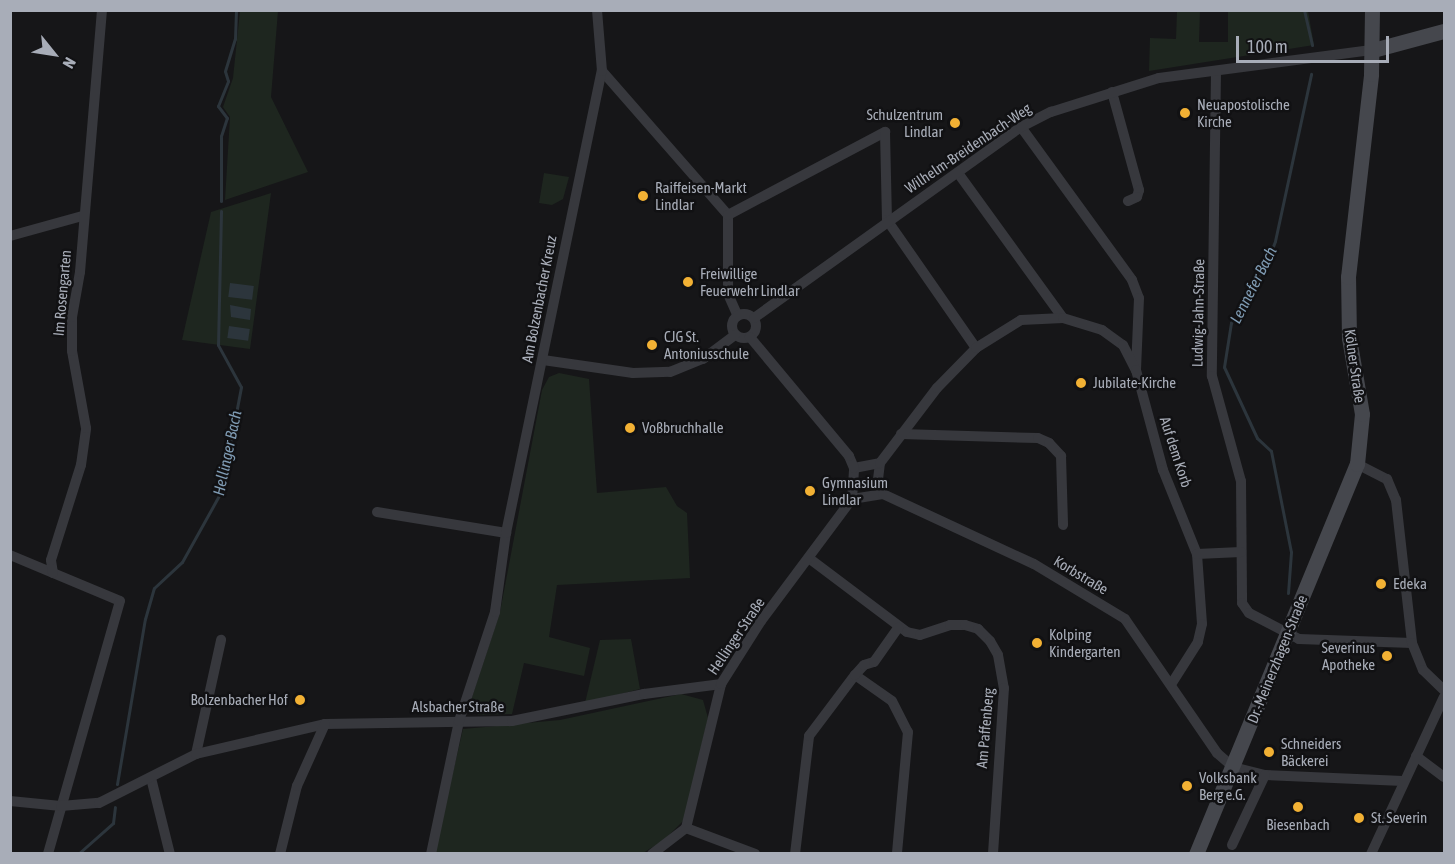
<!DOCTYPE html>
<meta charset="utf-8">
<style>
body{margin:0}
#map{position:relative;width:1455px;height:864px;overflow:hidden;background:#161618;font-family:"Asap Condensed",sans-serif}
div>[style]{position:absolute}
[style*='--x']{left:calc(var(--x)*1px);top:calc(var(--y)*1px);width:calc(var(--w)*1px);rotate:calc(var(--a)*1deg)}
.green>*{inset:0;background:#1e261f}
.water>*{inset:0;background:#2c353c;transform-origin:0 0}
.stream>*{height:3px;margin:-1.5px;padding:0 1.5px;transform-origin:1.5px;border-radius:1.5px;background:#2c353c}
.street>*{height:10px;margin:-5px;padding:0 5px;transform-origin:5px;border-radius:5px;background:#37383d}
.street>.ring{margin:-5px;padding:0;box-sizing:content-box;background:none;border:10px solid #37383d;border-radius:50%}
.secondary>*{height:15px;margin:-7.5px;padding:0 7.5px;transform-origin:7.5px;border-radius:7.5px;background:#45474d}
.dots>*{width:16px;height:16px;translate:-50% -50%;box-sizing:border-box;border:3px solid #111113;border-radius:50%}
span{translate:-50% -50%;white-space:nowrap;text-align:center;line-height:1.15;-webkit-text-stroke:5px #111113;paint-order:stroke}
.poi-label{font-size:15px;color:#a8adb8}
.left{translate:0 -50%;text-align:left}
.right{translate:-100% -50%;text-align:right}
.street-label{font-size:15px;color:#a8adb8}
.water-label{font-size:16px;color:#7f9bb3;font-style:italic}
.frame{position:absolute;inset:0;border:12px solid #a8adb8;pointer-events:none}
.north{position:absolute;left:24px;top:24px;width:60px;height:60px;-webkit-text-stroke:4px #111113;paint-order:stroke;rotate:120deg;font-size:16px;font-weight:700;line-height:24px;text-align:center;color:#a8adb8}
.north::after{content:'';display:block;margin:auto;width:21px;height:27px;background:#a8adb8;clip-path:polygon(50% 0,100% 100%,50% 72%,0 100%)}
.scale{position:absolute;left:1236px;top:36px;width:153px;height:27px;box-sizing:border-box;border:3px solid #a8adb8;border-top:0;padding-left:8px;font-size:18px;line-height:21px;white-space:nowrap;color:#a8adb8;-webkit-text-stroke:4px #111113;paint-order:stroke}
</style>
<div id="map">
<div class="green">
<i style="clip-path:polygon(240px 11px,278px 11px,271px 97px,308px 172px,225px 200px,230px 117px,223px 107px,233px 78px)"></i>
<i style="clip-path:polygon(1177px 11px,1200px 11px,1199px 42px,1228px 42px,1228px 11px,1308px 11px,1314px 45px,1149px 71px,1150px 38px,1176px 39px)"></i>
<i style="clip-path:polygon(544px 173px,569px 177px,563px 199px,552px 205px,539px 203px)"></i>
<i style="clip-path:polygon(271px 193px,250px 349px,182px 340px,211px 212px)"></i>
<i style="clip-path:polygon(559px 373px,589px 379px,597px 493px,666px 487px,677px 506px,687px 513px,690px 578px,557px 585px,549px 637px,590px 648px,584px 676px,524px 663px,512px 714px,478px 715px,470px 703px,500px 612px,542px 390px,549px 377px)"></i>
<i style="clip-path:polygon(631px 639px,640px 689px,585px 703px,600px 640px)"></i>
<i style="clip-path:polygon(681px 694px,703px 700px,708px 718px,684px 820px,664px 840px,643px 853px,434px 854px,463px 729px,560px 720px)"></i>
</div>
<div class="water">
<i style="left:230px;top:283px;width:24px;height:14px;rotate:7deg"></i>
<i style="clip-path:polygon(230px 305px,251px 309px,250px 320px,231px 317px)"></i>
<i style="left:229px;top:326px;width:21px;height:12px;rotate:8deg"></i>
</div>
<div class="stream">
<i style="--x:1304;--y:10;--w:36;--a:77"></i>
<i style="--x:221;--y:201;--w:65;--a:-90"></i>
<i style="--x:221;--y:136;--w:19;--a:-72"></i>
<i style="--x:227;--y:118;--w:15;--a:-127"></i>
<i style="--x:218;--y:106;--w:27;--a:-68"></i>
<i style="--x:228;--y:81;--w:10;--a:-107"></i>
<i style="--x:225;--y:71;--w:34;--a:-73"></i>
<i style="--x:235;--y:39;--w:29;--a:-88"></i>
<i style="--x:1288;--y:593;--w:41;--a:-85.8"></i>
<i style="--x:1291;--y:552;--w:103;--a:-101.2"></i>
<i style="--x:1271;--y:451;--w:19;--a:-137"></i>
<i style="--x:1257;--y:438;--w:78;--a:-114.9"></i>
<i style="--x:1224;--y:367;--w:45;--a:-81"></i>
<i style="--x:1231;--y:323;--w:71;--a:-59.5"></i>
<i style="--x:1267;--y:262;--w:22;--a:-69"></i>
<i style="--x:1275;--y:241;--w:171;--a:-77.8"></i>
<i style="--x:117;--y:784;--w:167;--a:-80.4"></i>
<i style="--x:145;--y:619;--w:32;--a:-74"></i>
<i style="--x:154;--y:588;--w:38;--a:-43"></i>
<i style="--x:182;--y:562;--w:80;--a:-60.9"></i>
<i style="--x:221;--y:492;--w:107;--a:-79.2"></i>
<i style="--x:241;--y:387;--w:48;--a:-118.7"></i>
<i style="--x:218;--y:345;--w:134;--a:-88.7"></i>
<i style="--x:78;--y:854;--w:47;--a:-41.5"></i>
<i style="--x:113;--y:823;--w:16;--a:-83"></i>
</div>
<div class="street">
<i style="--x:602;--y:71;--w:191;--a:48.8"></i>
<i style="--x:728;--y:215;--w:79;--a:90"></i>
<i style="--x:728;--y:294;--w:24;--a:66"></i>
<i style="--x:1216;--y:72;--w:304;--a:90.8"></i>
<i style="--x:1212;--y:376;--w:109;--a:74.6"></i>
<i style="--x:1241;--y:481;--w:122;--a:89.5"></i>
<i style="--x:1242;--y:603;--w:12;--a:55"></i>
<i style="--x:1249;--y:613;--w:56;--a:27.5"></i>
<i style="--x:1299;--y:639;--w:113;--a:2"></i>
<i style="--x:1112;--y:92;--w:102;--a:74.6"></i>
<i style="--x:1139;--y:190;--w:7;--a:106"></i>
<i style="--x:1137;--y:197;--w:10;--a:156"></i>
<i style="--x:1021;--y:127;--w:189;--a:54"></i>
<i style="--x:1132;--y:280;--w:19;--a:69"></i>
<i style="--x:1139;--y:298;--w:72;--a:92.4"></i>
<i style="--x:958;--y:173;--w:179;--a:54.1"></i>
<i style="--x:728;--y:215;--w:178;--a:-27.9"></i>
<i style="--x:885;--y:132;--w:88;--a:88.7"></i>
<i style="--x:887;--y:220;--w:156;--a:55.2"></i>
<i style="--x:10;--y:236;--w:75;--a:-15.5"></i>
<i class="ring" style="left:732px;top:314px;width:14px;height:14px"></i>
<i style="--x:754;--y:318;--w:328;--a:-35.6"></i>
<i style="--x:1021;--y:127;--w:34;--a:-27"></i>
<i style="--x:1051;--y:112;--w:113;--a:-17.5"></i>
<i style="--x:1159;--y:78;--w:216;--a:-7.5"></i>
<i style="--x:543;--y:360;--w:91;--a:8.2"></i>
<i style="--x:633;--y:373;--w:37;--a:-2"></i>
<i style="--x:670;--y:372;--w:35;--a:-22"></i>
<i style="--x:703;--y:359;--w:40;--a:-37"></i>
<i style="--x:901;--y:434;--w:137;--a:1.7"></i>
<i style="--x:1038;--y:438;--w:12;--a:24"></i>
<i style="--x:1049;--y:443;--w:18;--a:47"></i>
<i style="--x:1061;--y:456;--w:69;--a:88.3"></i>
<i style="--x:880;--y:463;--w:17;--a:97"></i>
<i style="--x:878;--y:480;--w:15;--a:70"></i>
<i style="--x:1357;--y:464;--w:34;--a:27"></i>
<i style="--x:1387;--y:479;--w:23;--a:67"></i>
<i style="--x:1396;--y:500;--w:144;--a:83.6"></i>
<i style="--x:1412;--y:643;--w:29;--a:68"></i>
<i style="--x:1423;--y:670;--w:29;--a:44"></i>
<i style="--x:854;--y:468;--w:26;--a:-11"></i>
<i style="--x:880;--y:463;--w:94;--a:-52.8"></i>
<i style="--x:937;--y:388;--w:56;--a:-45.7"></i>
<i style="--x:976;--y:348;--w:53;--a:-31.9"></i>
<i style="--x:1021;--y:320;--w:42;--a:-2.7"></i>
<i style="--x:1063;--y:318;--w:41;--a:17.1"></i>
<i style="--x:1102;--y:330;--w:26;--a:36"></i>
<i style="--x:1123;--y:345;--w:28;--a:63"></i>
<i style="--x:1136;--y:370;--w:104;--a:74.9"></i>
<i style="--x:1163;--y:470;--w:91;--a:68"></i>
<i style="--x:1197;--y:554;--w:70;--a:85.9"></i>
<i style="--x:1202;--y:624;--w:18;--a:103"></i>
<i style="--x:1198;--y:642;--w:49;--a:122.4"></i>
<i style="--x:852;--y:499;--w:31;--a:-9"></i>
<i style="--x:883;--y:494;--w:166;--a:24.9"></i>
<i style="--x:1034;--y:564;--w:106;--a:31.1"></i>
<i style="--x:1125;--y:619;--w:163;--a:55.5"></i>
<i style="--x:1217;--y:753;--w:21;--a:41"></i>
<i style="--x:1233;--y:767;--w:33;--a:14"></i>
<i style="--x:1265;--y:775;--w:138;--a:2.5"></i>
<i style="--x:377;--y:512;--w:131;--a:9.2"></i>
<i style="--x:1197;--y:554;--w:44;--a:-2.6"></i>
<i style="--x:10;--y:555;--w:119;--a:22.7"></i>
<i style="--x:120;--y:601;--w:263;--a:105.9"></i>
<i style="--x:810;--y:559;--w:121;--a:37"></i>
<i style="--x:907;--y:632;--w:13;--a:13"></i>
<i style="--x:920;--y:635;--w:32;--a:-18"></i>
<i style="--x:950;--y:625;--w:15;--a:0"></i>
<i style="--x:965;--y:625;--w:14;--a:17"></i>
<i style="--x:978;--y:629;--w:17;--a:45"></i>
<i style="--x:990;--y:641;--w:16;--a:60"></i>
<i style="--x:998;--y:655;--w:34;--a:80"></i>
<i style="--x:1004;--y:688;--w:166;--a:93.8"></i>
<i style="--x:53;--y:573;--w:13;--a:-99"></i>
<i style="--x:51;--y:560;--w:100;--a:-72.5"></i>
<i style="--x:81;--y:465;--w:37;--a:-82"></i>
<i style="--x:86;--y:428;--w:78;--a:-100.3"></i>
<i style="--x:72;--y:351;--w:34;--a:-90"></i>
<i style="--x:72;--y:317;--w:46;--a:-79.9"></i>
<i style="--x:80;--y:272;--w:263;--a:-85.2"></i>
<i style="--x:855;--y:675;--w:45;--a:35.1"></i>
<i style="--x:892;--y:701;--w:35;--a:63"></i>
<i style="--x:908;--y:732;--w:122;--a:95.2"></i>
<i style="--x:196;--y:754;--w:117;--a:-77.6"></i>
<i style="--x:1416;--y:756;--w:35;--a:37"></i>
<i style="--x:151;--y:778;--w:78;--a:76"></i>
<i style="--x:10;--y:801;--w:51;--a:5.6"></i>
<i style="--x:61;--y:806;--w:38;--a:-5"></i>
<i style="--x:99;--y:803;--w:109;--a:-26.8"></i>
<i style="--x:196;--y:754;--w:132;--a:-13.1"></i>
<i style="--x:325;--y:724;--w:187;--a:-0.9"></i>
<i style="--x:512;--y:721;--w:135;--a:-11.6"></i>
<i style="--x:644;--y:694;--w:78;--a:-7.4"></i>
<i style="--x:686;--y:828;--w:74;--a:20.6"></i>
<i style="--x:1232;--y:845;--w:77;--a:-64.8"></i>
<i style="--x:280;--y:854;--w:70;--a:-76"></i>
<i style="--x:297;--y:786;--w:68;--a:-65.7"></i>
<i style="--x:431;--y:854;--w:136;--a:-78.1"></i>
<i style="--x:459;--y:721;--w:115;--a:-71.7"></i>
<i style="--x:495;--y:612;--w:80;--a:-82.1"></i>
<i style="--x:506;--y:533;--w:472;--a:-78.3"></i>
<i style="--x:602;--y:71;--w:61;--a:-94.7"></i>
<i style="--x:652;--y:854;--w:43;--a:-37.4"></i>
<i style="--x:686;--y:828;--w:148;--a:-76.3"></i>
<i style="--x:721;--y:684;--w:75;--a:-57.6"></i>
<i style="--x:761;--y:621;--w:152;--a:-53.3"></i>
<i style="--x:852;--y:499;--w:31;--a:-86"></i>
<i style="--x:854;--y:468;--w:13;--a:-113"></i>
<i style="--x:849;--y:456;--w:155;--a:-129.8"></i>
<i style="--x:795;--y:854;--w:119;--a:-83.2"></i>
<i style="--x:809;--y:736;--w:76;--a:-53"></i>
<i style="--x:855;--y:675;--w:13;--a:-48"></i>
<i style="--x:864;--y:665;--w:10;--a:-17"></i>
<i style="--x:874;--y:662;--w:42;--a:-54.8"></i>
<i style="--x:1371;--y:854;--w:173;--a:-65.1"></i>
</div>
<div class="secondary">
<i style="--x:1373;--y:50;--w:73;--a:-15"></i>
<i style="--x:1196;--y:854;--w:422;--a:-67.6"></i>
<i style="--x:1357;--y:464;--w:50;--a:-84.3"></i>
<i style="--x:1362;--y:414;--w:77;--a:-99.7"></i>
<i style="--x:1349;--y:338;--w:61;--a:-90.9"></i>
<i style="--x:1348;--y:277;--w:204;--a:-83.5"></i>
<i style="--x:1371;--y:74;--w:64;--a:-89.1"></i>
</div>
<div class="dots">
<i style="left:1185px;top:113px;background:#f2b134"></i>
<i style="left:955px;top:123px;background:#f2b134"></i>
<i style="left:643px;top:196px;background:#f2b134"></i>
<i style="left:688px;top:282px;background:#f2b134"></i>
<i style="left:652px;top:345px;background:#f2b134"></i>
<i style="left:1081px;top:383px;background:#f2b134"></i>
<i style="left:630px;top:428px;background:#f2b134"></i>
<i style="left:810px;top:491px;background:#f2b134"></i>
<i style="left:1381px;top:584px;background:#f2b134"></i>
<i style="left:1037px;top:643px;background:#f2b134"></i>
<i style="left:1387px;top:656px;background:#f2b134"></i>
<i style="left:300px;top:700px;background:#f2b134"></i>
<i style="left:1269px;top:752px;background:#f2b134"></i>
<i style="left:1187px;top:786px;background:#f2b134"></i>
<i style="left:1298px;top:807px;background:#f2b134"></i>
<i style="left:1359px;top:818px;background:#f2b134"></i>
</div>
<div class="poi-label">
<span class="left" style="left:1197px;top:113px">Neuapostolische<br>Kirche</span>
<span class="right" style="left:943px;top:123px">Schulzentrum<br>Lindlar</span>
<span class="left" style="left:655px;top:196px">Raiffeisen-Markt<br>Lindlar</span>
<span class="left" style="left:700px;top:282px">Freiwillige<br>Feuerwehr Lindlar</span>
<span class="left" style="left:664px;top:345px">CJG St.<br>Antoniusschule</span>
<span class="left" style="left:1093px;top:383px">Jubilate-Kirche</span>
<span class="left" style="left:642px;top:428px">Voßbruchhalle</span>
<span class="left" style="left:822px;top:491px">Gymnasium<br>Lindlar</span>
<span class="left" style="left:1393px;top:584px">Edeka</span>
<span class="left" style="left:1049px;top:643px">Kolping<br>Kindergarten</span>
<span class="right" style="left:1375px;top:656px">Severinus<br>Apotheke</span>
<span class="right" style="left:288px;top:700px">Bolzenbacher Hof</span>
<span class="left" style="left:1281px;top:752px">Schneiders<br>Bäckerei</span>
<span class="left" style="left:1199px;top:786px">Volksbank<br>Berg e.G.</span>
<span class="left" style="left:1371px;top:818px">St. Severin</span>
<span style="left:1298px;top:825px">Biesenbach</span>
</div>
<div class="street-label">
<span style="left:968px;top:148px;rotate:-34deg">Wilhelm-Breidenbach-Weg</span>
<span style="left:62px;top:293px;rotate:-85deg">Im Rosengarten</span>
<span style="left:539px;top:299px;rotate:-79deg">Am Bolzenbacher Kreuz</span>
<span style="left:1198px;top:313px;rotate:-89deg">Ludwig-Jahn-Straße</span>
<span style="left:1355px;top:366px;rotate:82deg">Kölner Straße</span>
<span style="left:1176px;top:452px;rotate:72deg">Auf dem Korb</span>
<span style="left:1081px;top:575px;rotate:31deg">Korbstraße</span>
<span style="left:736px;top:636px;rotate:-56deg">Hellinger Straße</span>
<span style="left:1277px;top:659px;rotate:-68deg">Dr.-Meinerzhagen-Straße</span>
<span style="left:458px;top:707px">Alsbacher Straße</span>
<span style="left:985px;top:728px;rotate:-85deg">Am Paffenberg</span>
</div>
<div class="water-label">
<span style="left:1253px;top:285px;rotate:-63deg">Lennefer Bach</span>
<span style="left:227px;top:453px;rotate:-78deg">Hellinger Bach</span>
</div>
<div class="frame"></div>
<div class="north">N</div>
<div class="scale">100 m</div>
</div>
